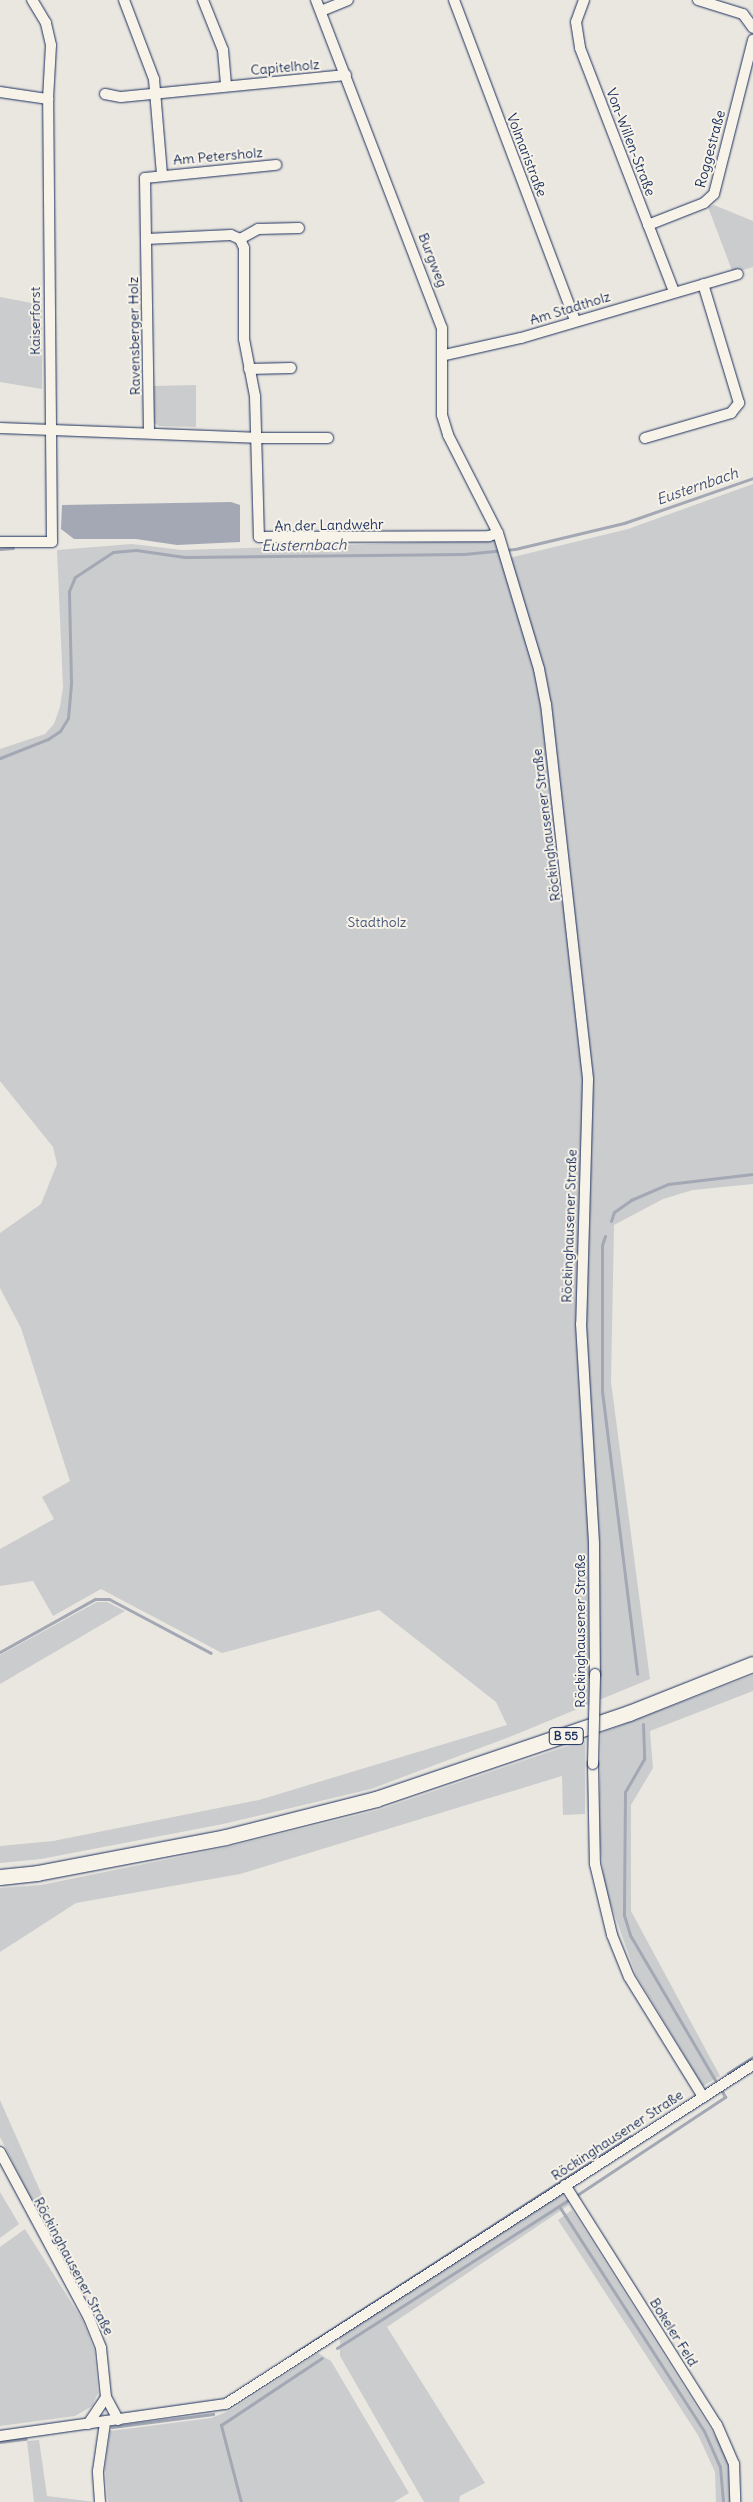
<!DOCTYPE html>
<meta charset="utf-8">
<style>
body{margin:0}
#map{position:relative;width:753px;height:2502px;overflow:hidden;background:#eae7e0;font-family:Delius,sans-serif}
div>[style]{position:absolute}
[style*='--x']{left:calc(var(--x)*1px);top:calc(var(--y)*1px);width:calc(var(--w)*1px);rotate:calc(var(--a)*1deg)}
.green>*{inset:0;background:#cbcccd;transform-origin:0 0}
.water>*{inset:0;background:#a3a8b4}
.stream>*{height:3px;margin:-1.5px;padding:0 1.5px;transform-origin:1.5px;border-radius:1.5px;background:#a3a8b4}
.roads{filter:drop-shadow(0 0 1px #1b2f5e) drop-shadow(0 0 1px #1b2f5e)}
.minor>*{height:10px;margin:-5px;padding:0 5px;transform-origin:5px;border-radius:5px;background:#f7f3e8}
.primary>*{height:15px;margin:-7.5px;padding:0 7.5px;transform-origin:7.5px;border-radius:7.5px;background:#f7f3e8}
.bridges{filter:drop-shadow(0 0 1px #1b2f5e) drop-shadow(0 0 1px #1b2f5e)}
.minor-bridge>*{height:10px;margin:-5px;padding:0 5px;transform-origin:5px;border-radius:5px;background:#f7f3e8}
span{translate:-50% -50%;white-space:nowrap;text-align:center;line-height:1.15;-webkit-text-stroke:4px #f7f3e8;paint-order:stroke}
.shield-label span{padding:1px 4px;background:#f7f3e8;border:1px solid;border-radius:4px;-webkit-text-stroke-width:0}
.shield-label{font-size:12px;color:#1b2f5e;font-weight:700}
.street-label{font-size:14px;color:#1b2f5e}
.park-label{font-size:14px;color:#47567a}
.water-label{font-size:15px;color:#445378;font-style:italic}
</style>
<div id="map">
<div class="green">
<i style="clip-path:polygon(714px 205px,753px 221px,753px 267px,733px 273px,708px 207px)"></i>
<i style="clip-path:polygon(0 297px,42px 305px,42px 389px,0 382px)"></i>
<i style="clip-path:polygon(196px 385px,196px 427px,159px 426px,153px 422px,152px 386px)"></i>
<i style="clip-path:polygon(753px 484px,753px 1184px,693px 1190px,663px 1199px,614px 1225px,611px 1382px,650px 1679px,512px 1736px,371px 1789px,223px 1824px,41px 1859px,0 1863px,0 1846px,53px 1841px,259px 1800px,507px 1725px,496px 1702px,379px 1610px,222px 1653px,101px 1589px,53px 1616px,33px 1581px,0 1586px,0 1549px,54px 1519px,42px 1497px,70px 1481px,21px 1328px,0 1288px,0 1233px,41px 1204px,57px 1164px,53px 1147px,0 1081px,0 749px,45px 734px,54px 724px,60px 707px,63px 687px,57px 550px,132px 544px,182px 550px,495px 540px,501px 560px,628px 529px)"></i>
<i style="clip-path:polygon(97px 1602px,107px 1602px,125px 1611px,0 1684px,0 1655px)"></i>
<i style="clip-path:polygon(753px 1675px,753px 1691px,650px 1731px,653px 1768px,631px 1805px,631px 1911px,720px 2076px,703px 2086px,636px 1975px,605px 1888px,599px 1836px,601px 1733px)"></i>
<i style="clip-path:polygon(585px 1740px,585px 1814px,563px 1815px,562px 1776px,240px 1874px,76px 1903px,0 1952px,0 1888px,41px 1885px,228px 1847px,378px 1810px)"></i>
<i style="clip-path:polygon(0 2100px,50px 2213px,41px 2218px,0 2137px)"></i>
<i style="clip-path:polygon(0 2192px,19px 2224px,0 2238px)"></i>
<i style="clip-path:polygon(560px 2192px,569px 2205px,387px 2327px,485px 2483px,460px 2496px,459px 2502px,424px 2502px,340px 2356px,340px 2336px)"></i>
<i style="clip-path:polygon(572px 2210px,720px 2444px,728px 2463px,730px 2502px,716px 2502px,715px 2472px,698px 2435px,558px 2220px)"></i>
<i style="left:53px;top:2219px;width:28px;height:10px;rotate:64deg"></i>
<i style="clip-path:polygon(25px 2229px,83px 2321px,94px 2350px,98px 2393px,92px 2406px,75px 2416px,0 2426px,0 2247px)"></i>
<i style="clip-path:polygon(318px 2353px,331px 2361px,409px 2493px,394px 2502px,108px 2502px,105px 2468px,110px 2431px,211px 2418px,229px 2411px)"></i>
<i style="clip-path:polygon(39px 2440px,47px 2496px,95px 2502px,34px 2502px,27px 2441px)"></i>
</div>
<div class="water">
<i style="clip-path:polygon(231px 502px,240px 505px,240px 542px,177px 545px,136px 539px,74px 539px,61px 529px,62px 505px)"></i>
</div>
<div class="stream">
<i style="--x:0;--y:549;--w:13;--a:-4"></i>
<i style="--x:0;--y:758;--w:52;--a:-21.6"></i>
<i style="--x:48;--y:739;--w:14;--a:-34"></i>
<i style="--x:60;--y:731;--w:15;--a:-58"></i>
<i style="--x:68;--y:718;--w:36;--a:-85"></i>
<i style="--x:71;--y:682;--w:91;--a:-91.3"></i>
<i style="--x:69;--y:591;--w:15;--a:-67"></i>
<i style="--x:75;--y:577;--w:45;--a:-33.3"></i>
<i style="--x:113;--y:552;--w:23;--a:-5"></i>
<i style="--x:136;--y:550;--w:49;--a:8.1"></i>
<i style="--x:185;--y:557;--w:279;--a:-0.6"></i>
<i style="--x:464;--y:554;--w:51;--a:-5.6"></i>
<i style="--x:515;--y:549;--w:112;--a:-13.4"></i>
<i style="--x:624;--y:523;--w:137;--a:-19.2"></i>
<i style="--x:611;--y:1221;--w:9;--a:-72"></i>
<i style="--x:614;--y:1212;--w:21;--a:-35"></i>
<i style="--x:631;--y:1200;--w:40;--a:-23.4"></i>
<i style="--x:668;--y:1184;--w:86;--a:-6.7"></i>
<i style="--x:605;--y:1236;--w:9;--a:108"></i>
<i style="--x:602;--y:1245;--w:146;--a:90"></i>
<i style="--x:602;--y:1391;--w:285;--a:82.9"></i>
<i style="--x:0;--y:1652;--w:109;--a:-29.2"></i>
<i style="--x:95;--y:1599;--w:14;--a:0"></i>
<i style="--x:109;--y:1599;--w:115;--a:27.9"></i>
<i style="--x:643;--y:1724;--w:35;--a:88"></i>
<i style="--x:644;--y:1759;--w:38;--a:120"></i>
<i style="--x:625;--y:1792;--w:123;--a:90.5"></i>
<i style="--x:624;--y:1915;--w:21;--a:73"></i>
<i style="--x:630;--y:1935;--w:168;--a:59.6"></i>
<i style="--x:728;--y:2073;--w:30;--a:-33"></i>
<i style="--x:577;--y:2195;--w:178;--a:-33.5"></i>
<i style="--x:725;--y:2097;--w:7;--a:-117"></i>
<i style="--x:559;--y:2206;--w:268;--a:57.2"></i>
<i style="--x:704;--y:2431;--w:39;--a:66"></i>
<i style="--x:720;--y:2467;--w:35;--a:85"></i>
<i style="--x:337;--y:2348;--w:274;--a:-32.6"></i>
<i style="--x:292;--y:2355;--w:403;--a:-32.9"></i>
<i style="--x:112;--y:2427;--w:102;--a:-7.3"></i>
<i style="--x:0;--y:2442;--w:26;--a:-7"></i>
<i style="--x:241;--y:2502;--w:80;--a:-104.6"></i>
<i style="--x:221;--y:2425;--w:121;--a:-33.6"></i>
</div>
<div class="roads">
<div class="minor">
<i style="--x:124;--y:0;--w:85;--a:69.2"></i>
<i style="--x:154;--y:79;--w:95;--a:85.2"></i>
<i style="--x:203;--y:0;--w:54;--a:68.2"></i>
<i style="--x:223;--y:50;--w:36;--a:85"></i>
<i style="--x:316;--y:0;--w:351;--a:69"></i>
<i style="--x:442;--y:328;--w:87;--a:90"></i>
<i style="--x:442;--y:415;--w:21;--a:73"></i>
<i style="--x:448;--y:435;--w:110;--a:63"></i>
<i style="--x:498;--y:533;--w:142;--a:73.2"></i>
<i style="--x:539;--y:669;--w:36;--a:79"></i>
<i style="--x:546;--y:704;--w:378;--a:83.6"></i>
<i style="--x:588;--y:1080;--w:244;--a:91.6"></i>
<i style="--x:581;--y:1324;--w:221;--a:86.6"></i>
<i style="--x:594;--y:1545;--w:129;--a:89.6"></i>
<i style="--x:454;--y:0;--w:342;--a:69.3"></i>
<i style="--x:584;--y:0;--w:23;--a:110"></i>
<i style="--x:576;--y:22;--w:26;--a:81"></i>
<i style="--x:580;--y:48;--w:261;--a:68.9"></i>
<i style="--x:698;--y:0;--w:47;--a:17.3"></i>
<i style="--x:743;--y:14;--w:17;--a:54"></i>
<i style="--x:321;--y:11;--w:29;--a:-22"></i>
<i style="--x:0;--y:92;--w:49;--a:8.3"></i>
<i style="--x:105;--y:94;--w:16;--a:11"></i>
<i style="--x:121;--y:97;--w:226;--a:-5.6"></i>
<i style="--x:648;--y:225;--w:60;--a:-21.4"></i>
<i style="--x:704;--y:203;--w:13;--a:-42"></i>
<i style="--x:714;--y:194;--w:159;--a:-75.8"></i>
<i style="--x:146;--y:239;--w:85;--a:-2.7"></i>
<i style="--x:231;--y:235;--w:10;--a:24"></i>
<i style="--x:240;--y:239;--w:10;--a:66"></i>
<i style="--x:244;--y:248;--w:91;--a:90"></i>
<i style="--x:244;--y:339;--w:58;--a:79.1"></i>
<i style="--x:255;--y:396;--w:141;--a:88.4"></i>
<i style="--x:259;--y:537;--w:230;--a:-0.2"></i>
<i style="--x:489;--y:536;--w:9;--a:-18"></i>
<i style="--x:240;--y:239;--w:21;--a:-29"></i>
<i style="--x:258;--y:229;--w:41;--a:-1.4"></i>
<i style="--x:445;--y:355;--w:78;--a:-12.6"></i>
<i style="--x:521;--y:338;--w:226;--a:-16.4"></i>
<i style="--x:249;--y:369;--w:42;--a:-1.4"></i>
<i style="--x:0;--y:428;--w:255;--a:2.2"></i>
<i style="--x:255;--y:438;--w:73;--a:0"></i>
<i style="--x:149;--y:432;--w:254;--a:-90.9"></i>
<i style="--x:145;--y:178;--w:132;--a:-5.7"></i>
<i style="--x:645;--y:438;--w:90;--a:-16.2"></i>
<i style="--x:731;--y:413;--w:13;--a:-51"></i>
<i style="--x:739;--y:403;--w:124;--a:-106.8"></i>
<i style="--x:0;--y:542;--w:52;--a:0"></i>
<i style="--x:52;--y:542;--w:443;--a:-90.5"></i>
<i style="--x:48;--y:99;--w:54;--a:-86.8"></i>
<i style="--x:51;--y:45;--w:23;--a:-103"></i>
<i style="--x:46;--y:23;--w:27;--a:-121"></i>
<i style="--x:593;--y:1764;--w:100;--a:88.9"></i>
<i style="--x:595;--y:1864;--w:73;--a:76.5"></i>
<i style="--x:612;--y:1935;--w:45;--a:68"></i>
<i style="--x:629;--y:1977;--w:141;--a:58.3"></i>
<i style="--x:0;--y:2152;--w:188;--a:61.8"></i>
<i style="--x:89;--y:2318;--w:32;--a:68"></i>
<i style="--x:101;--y:2348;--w:49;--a:84.2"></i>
<i style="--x:106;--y:2397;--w:26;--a:62"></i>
<i style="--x:565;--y:2185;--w:284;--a:57.7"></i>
<i style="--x:717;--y:2425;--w:43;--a:66.4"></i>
<i style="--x:734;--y:2464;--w:38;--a:88"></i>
<i style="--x:88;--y:2424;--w:32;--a:-56"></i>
<i style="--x:0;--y:2436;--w:228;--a:-8.1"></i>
<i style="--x:226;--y:2404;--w:627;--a:-32.75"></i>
<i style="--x:100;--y:2502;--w:31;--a:-94"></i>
<i style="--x:98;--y:2471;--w:49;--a:-81.7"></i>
</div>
<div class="primary">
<i style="--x:0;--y:1877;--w:37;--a:-6"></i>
<i style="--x:37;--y:1873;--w:192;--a:-10.8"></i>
<i style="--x:226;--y:1837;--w:155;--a:-14.2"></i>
<i style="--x:376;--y:1799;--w:267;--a:-18.8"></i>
<i style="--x:629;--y:1713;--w:133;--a:-21.6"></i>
</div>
</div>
<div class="bridges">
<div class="minor-bridge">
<i style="--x:593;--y:1764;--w:90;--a:-88.7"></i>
</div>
</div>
<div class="shield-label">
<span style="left:566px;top:1736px">B 55</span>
</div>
<div class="street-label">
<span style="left:285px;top:67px;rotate:-5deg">Capitelholz</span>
<span style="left:631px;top:142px;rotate:69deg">Von-Willen-Straße</span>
<span style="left:710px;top:149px;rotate:-75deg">Roggestraße</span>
<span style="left:527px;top:155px;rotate:69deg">Volmaristraße</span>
<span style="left:218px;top:156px;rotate:-5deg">Am Petersholz</span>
<span style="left:433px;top:260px;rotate:69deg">Burgweg</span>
<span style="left:570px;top:308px;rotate:-17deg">Am Stadtholz</span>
<span style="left:35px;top:321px;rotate:-90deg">Kaiserforst</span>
<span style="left:134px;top:336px;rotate:-91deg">Ravensberger Holz</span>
<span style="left:329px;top:525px;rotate:-1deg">An der Landwehr</span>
<span style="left:546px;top:825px;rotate:-97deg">Röckinghausener Straße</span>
<span style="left:569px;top:1226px;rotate:-88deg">Röckinghausener Straße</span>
<span style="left:580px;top:1631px;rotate:-90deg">Röckinghausener Straße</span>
<span style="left:617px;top:2135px;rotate:-33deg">Röckinghausener Straße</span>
<span style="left:74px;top:2266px;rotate:62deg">Röckinghausener Straße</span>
<span style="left:674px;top:2332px;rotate:58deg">Bokeler Feld</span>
</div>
<div class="park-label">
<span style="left:377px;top:922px">Stadtholz</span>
</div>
<div class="water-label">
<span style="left:697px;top:486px;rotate:-19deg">Eusternbach</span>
<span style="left:304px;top:545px;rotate:-1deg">Eusternbach</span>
</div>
</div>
